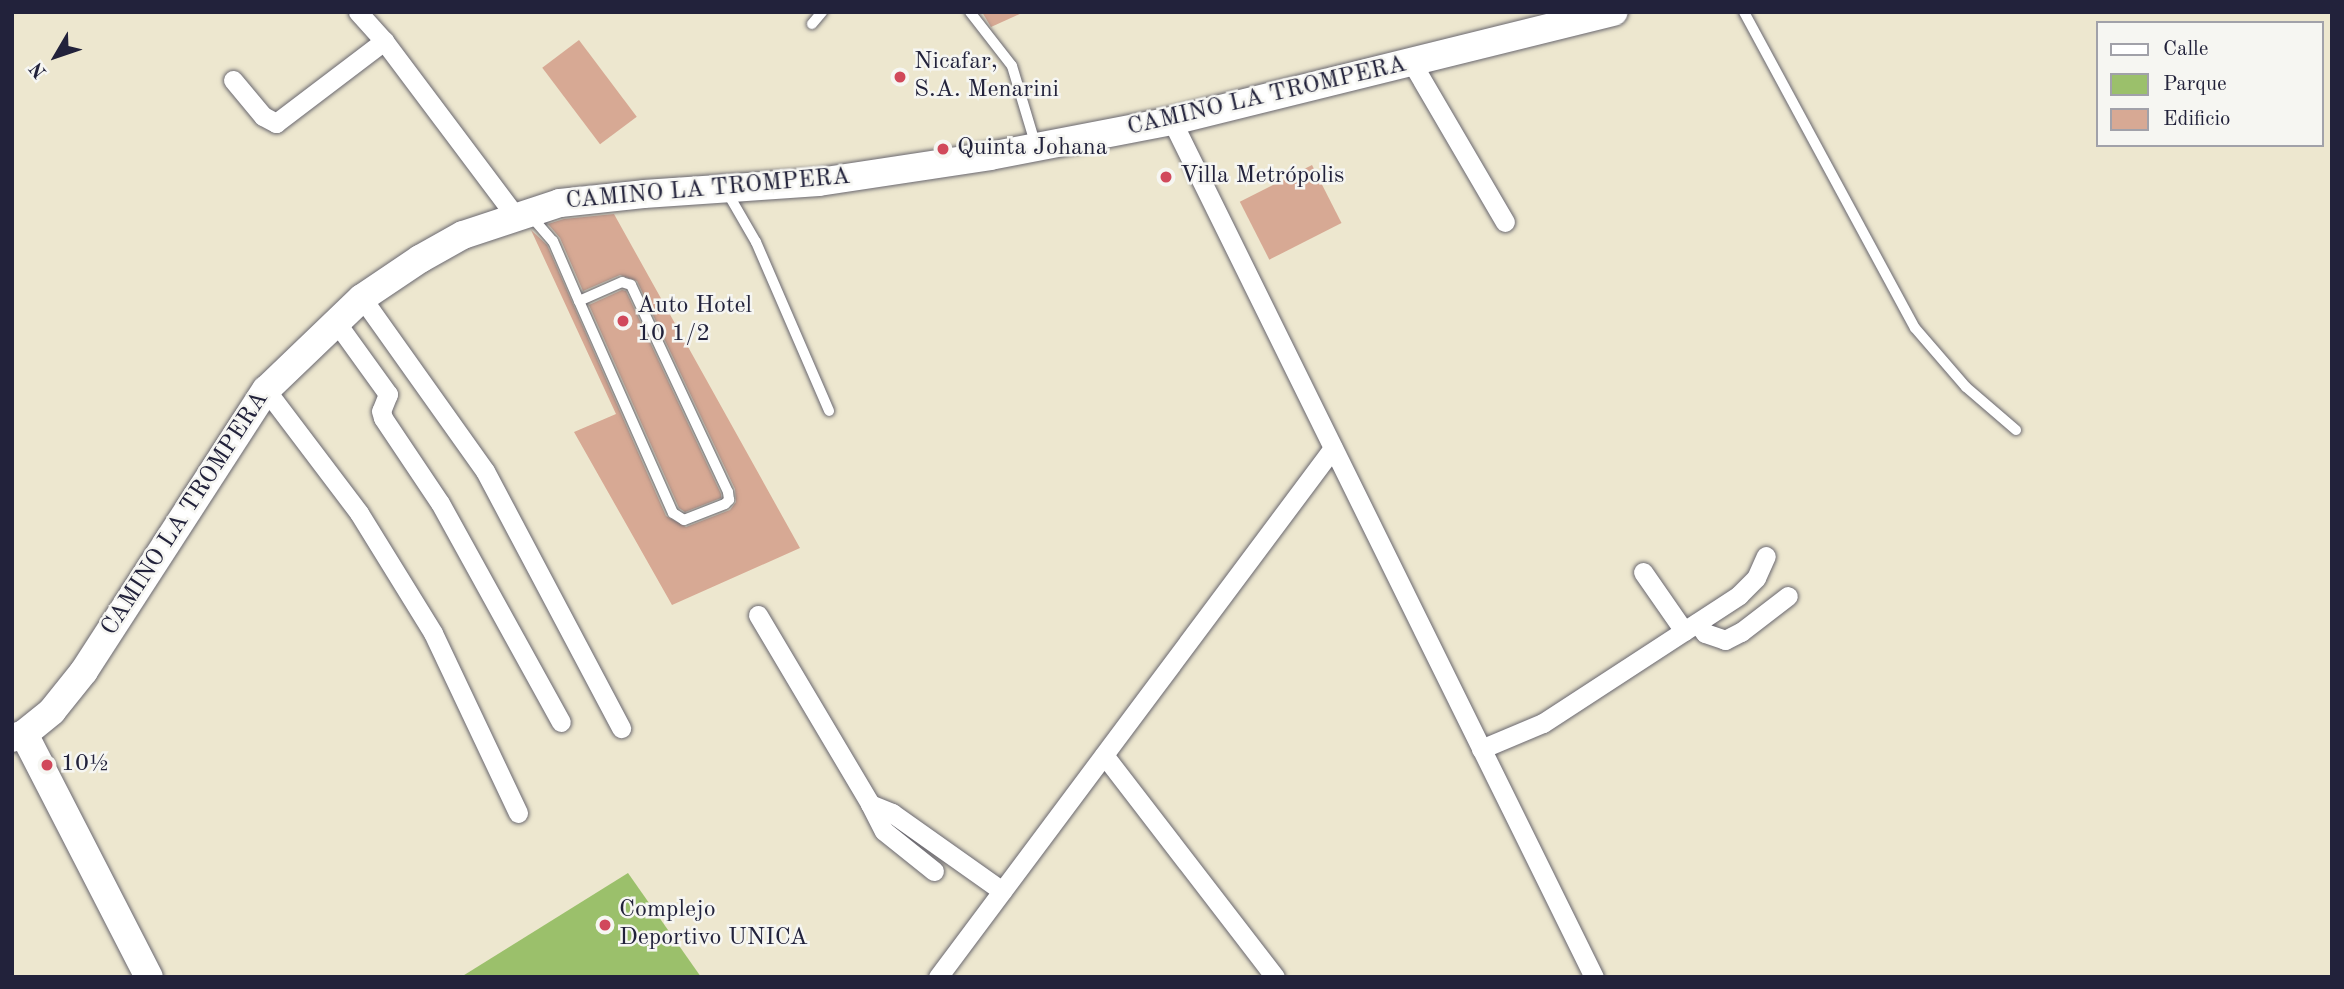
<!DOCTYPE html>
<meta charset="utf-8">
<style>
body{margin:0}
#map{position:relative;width:2344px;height:989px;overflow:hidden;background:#ede7cf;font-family:"Old Standard TT",serif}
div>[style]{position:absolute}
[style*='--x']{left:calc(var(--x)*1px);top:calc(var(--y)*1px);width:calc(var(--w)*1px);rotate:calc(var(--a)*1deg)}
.green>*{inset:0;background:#9bc06b}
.building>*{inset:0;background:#d7a994;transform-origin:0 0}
.roads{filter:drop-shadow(0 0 2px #69676f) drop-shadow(0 0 2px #69676f)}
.lane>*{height:10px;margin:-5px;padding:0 5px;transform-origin:5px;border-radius:5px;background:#fff}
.street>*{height:19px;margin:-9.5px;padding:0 9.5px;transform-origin:9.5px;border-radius:9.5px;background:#fff}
.secondary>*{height:28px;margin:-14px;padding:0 14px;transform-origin:14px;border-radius:14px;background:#fff}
.dots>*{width:19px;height:19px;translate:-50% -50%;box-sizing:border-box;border:4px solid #f6f6f2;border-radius:50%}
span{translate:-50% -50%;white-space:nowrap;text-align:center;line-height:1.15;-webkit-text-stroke:5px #f6f6f2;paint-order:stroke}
.poi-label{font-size:24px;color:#22223b}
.left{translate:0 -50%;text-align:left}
.street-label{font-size:24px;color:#22223b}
.frame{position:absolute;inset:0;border:14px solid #22223b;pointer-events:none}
.legend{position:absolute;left:2096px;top:21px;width:228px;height:126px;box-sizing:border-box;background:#f6f6f2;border:2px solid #a1a1a9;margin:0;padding:9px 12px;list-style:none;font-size:21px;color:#22223b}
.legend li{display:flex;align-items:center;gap:14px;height:35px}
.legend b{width:35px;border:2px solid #a1a1a9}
.north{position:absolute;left:21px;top:21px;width:70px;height:70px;-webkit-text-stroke:5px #f6f6f2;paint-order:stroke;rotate:231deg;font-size:19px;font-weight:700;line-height:28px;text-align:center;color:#22223b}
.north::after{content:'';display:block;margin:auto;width:24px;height:32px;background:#22223b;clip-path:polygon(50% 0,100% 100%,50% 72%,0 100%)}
</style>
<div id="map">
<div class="green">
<i style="clip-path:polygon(628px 873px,701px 977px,461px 977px)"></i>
</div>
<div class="building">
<i style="clip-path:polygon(982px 12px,1024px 12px,991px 27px)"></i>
<i style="left:579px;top:40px;width:96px;height:46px;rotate:53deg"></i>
<i style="left:1312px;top:165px;width:65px;height:81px;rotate:63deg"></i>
<i style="clip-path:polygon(614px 214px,800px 548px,672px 605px,574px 432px,616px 414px,531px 230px,547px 245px,666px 516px,686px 527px,730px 510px,736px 502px,735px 489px,637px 281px,620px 275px,583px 291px,560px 238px,548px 224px,564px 219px)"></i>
<i style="clip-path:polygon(622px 290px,626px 291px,721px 494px,721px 498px,685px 512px,679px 508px,589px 305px)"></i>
</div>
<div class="roads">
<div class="lane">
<i style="--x:970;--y:12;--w:68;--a:52.1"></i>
<i style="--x:1012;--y:66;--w:84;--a:73.3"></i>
<i style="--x:1744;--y:12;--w:359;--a:61.6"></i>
<i style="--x:1915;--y:328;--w:78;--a:49.2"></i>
<i style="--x:1966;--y:387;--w:66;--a:40.7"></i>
<i style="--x:812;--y:24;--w:16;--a:-50"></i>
<i style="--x:727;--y:192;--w:58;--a:59.9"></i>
<i style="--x:756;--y:242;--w:184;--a:66.6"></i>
<i style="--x:530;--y:215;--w:35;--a:49"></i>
<i style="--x:553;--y:241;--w:65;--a:66.6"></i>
<i style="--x:579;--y:301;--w:232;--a:66.1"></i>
<i style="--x:673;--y:513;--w:13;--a:32"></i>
<i style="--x:684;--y:520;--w:44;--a:-21.3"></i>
<i style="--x:725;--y:504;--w:6;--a:-45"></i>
<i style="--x:729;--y:500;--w:8;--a:-97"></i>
<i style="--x:728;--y:492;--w:229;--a:-115.1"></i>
<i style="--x:631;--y:285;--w:9;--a:-162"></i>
<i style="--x:622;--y:282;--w:47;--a:156.2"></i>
</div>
<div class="street">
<i style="--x:358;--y:12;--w:39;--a:48"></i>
<i style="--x:384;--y:41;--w:220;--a:53.1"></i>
<i style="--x:1412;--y:63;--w:184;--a:59.7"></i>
<i style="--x:233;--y:80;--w:47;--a:50.2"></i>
<i style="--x:263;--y:116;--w:15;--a:28"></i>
<i style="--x:276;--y:123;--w:136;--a:-37.2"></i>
<i style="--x:1172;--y:121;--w:954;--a:63.76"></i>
<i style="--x:362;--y:298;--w:212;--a:54.6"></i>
<i style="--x:485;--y:471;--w:291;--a:62.1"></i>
<i style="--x:336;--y:322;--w:89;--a:54.2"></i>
<i style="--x:388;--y:394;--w:18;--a:112"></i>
<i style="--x:381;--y:411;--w:7;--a:74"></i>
<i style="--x:383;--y:418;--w:102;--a:56.2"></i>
<i style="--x:440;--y:503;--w:250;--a:61.1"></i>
<i style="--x:266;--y:390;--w:154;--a:52.9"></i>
<i style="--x:359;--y:513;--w:141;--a:58.3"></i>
<i style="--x:433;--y:633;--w:199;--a:64.7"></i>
<i style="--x:1643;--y:572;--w:72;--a:55.2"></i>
<i style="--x:758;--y:615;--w:220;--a:59.3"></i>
<i style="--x:870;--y:804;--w:24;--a:22"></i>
<i style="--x:892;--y:813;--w:135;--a:35.3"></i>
<i style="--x:1697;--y:623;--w:13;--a:51"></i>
<i style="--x:1705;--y:633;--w:21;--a:19"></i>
<i style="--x:1725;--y:640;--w:18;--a:-27"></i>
<i style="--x:1741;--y:632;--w:59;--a:-37.5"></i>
<i style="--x:1481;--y:749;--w:67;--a:-22.8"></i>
<i style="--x:1543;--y:723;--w:234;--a:-33.1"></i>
<i style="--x:1739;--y:595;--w:24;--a:-45"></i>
<i style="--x:1756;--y:578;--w:24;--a:-66"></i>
<i style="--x:1104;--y:755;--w:280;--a:52.4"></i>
<i style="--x:870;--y:804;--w:30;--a:63"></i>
<i style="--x:884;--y:831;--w:64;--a:38.7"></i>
<i style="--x:938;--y:977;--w:660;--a:-53.25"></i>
</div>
<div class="secondary">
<i style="--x:24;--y:734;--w:273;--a:62.8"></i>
<i style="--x:12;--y:738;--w:13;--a:-18"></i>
<i style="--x:24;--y:734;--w:36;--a:-39"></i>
<i style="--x:52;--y:711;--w:51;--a:-51.3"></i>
<i style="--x:84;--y:671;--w:335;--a:-57.1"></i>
<i style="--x:266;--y:390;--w:133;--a:-43.8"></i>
<i style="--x:362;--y:298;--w:70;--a:-33.9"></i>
<i style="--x:420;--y:259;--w:49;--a:-29.2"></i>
<i style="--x:463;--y:235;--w:102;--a:-18.3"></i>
<i style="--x:560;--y:203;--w:84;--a:-6.1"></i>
<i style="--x:644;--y:194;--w:175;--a:-3.9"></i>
<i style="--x:819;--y:182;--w:173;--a:-8.6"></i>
<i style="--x:990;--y:156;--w:185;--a:-10.9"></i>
<i style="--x:1172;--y:121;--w:455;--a:-13.9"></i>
</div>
</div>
<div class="dots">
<i style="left:900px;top:77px;background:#d1495b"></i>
<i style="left:943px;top:149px;background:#d1495b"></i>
<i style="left:1166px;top:177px;background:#d1495b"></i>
<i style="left:623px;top:321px;background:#d1495b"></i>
<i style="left:47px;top:765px;background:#d1495b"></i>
<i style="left:605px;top:925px;background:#d1495b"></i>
</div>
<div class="poi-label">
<span class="left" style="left:914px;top:77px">Nicafar,<br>S.A. Menarini</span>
<span class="left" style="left:957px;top:149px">Quinta Johana</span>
<span class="left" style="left:1180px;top:177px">Villa Metrópolis</span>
<span class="left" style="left:637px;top:321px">Auto Hotel<br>10 1/2</span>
<span class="left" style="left:61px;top:765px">10½</span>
<span class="left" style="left:619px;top:925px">Complejo<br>Deportivo UNICA</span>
</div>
<div class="street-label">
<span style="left:1267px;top:97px;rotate:-13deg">CAMINO LA TROMPERA</span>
<span style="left:708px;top:190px;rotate:-5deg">CAMINO LA TROMPERA</span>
<span style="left:186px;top:514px;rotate:-57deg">CAMINO LA TROMPERA</span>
</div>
<div class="frame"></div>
<ul class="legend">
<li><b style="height:9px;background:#fff"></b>Calle</li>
<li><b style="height:19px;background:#9bc06b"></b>Parque</li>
<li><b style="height:19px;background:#d7a994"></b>Edificio</li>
</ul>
<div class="north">N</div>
</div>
